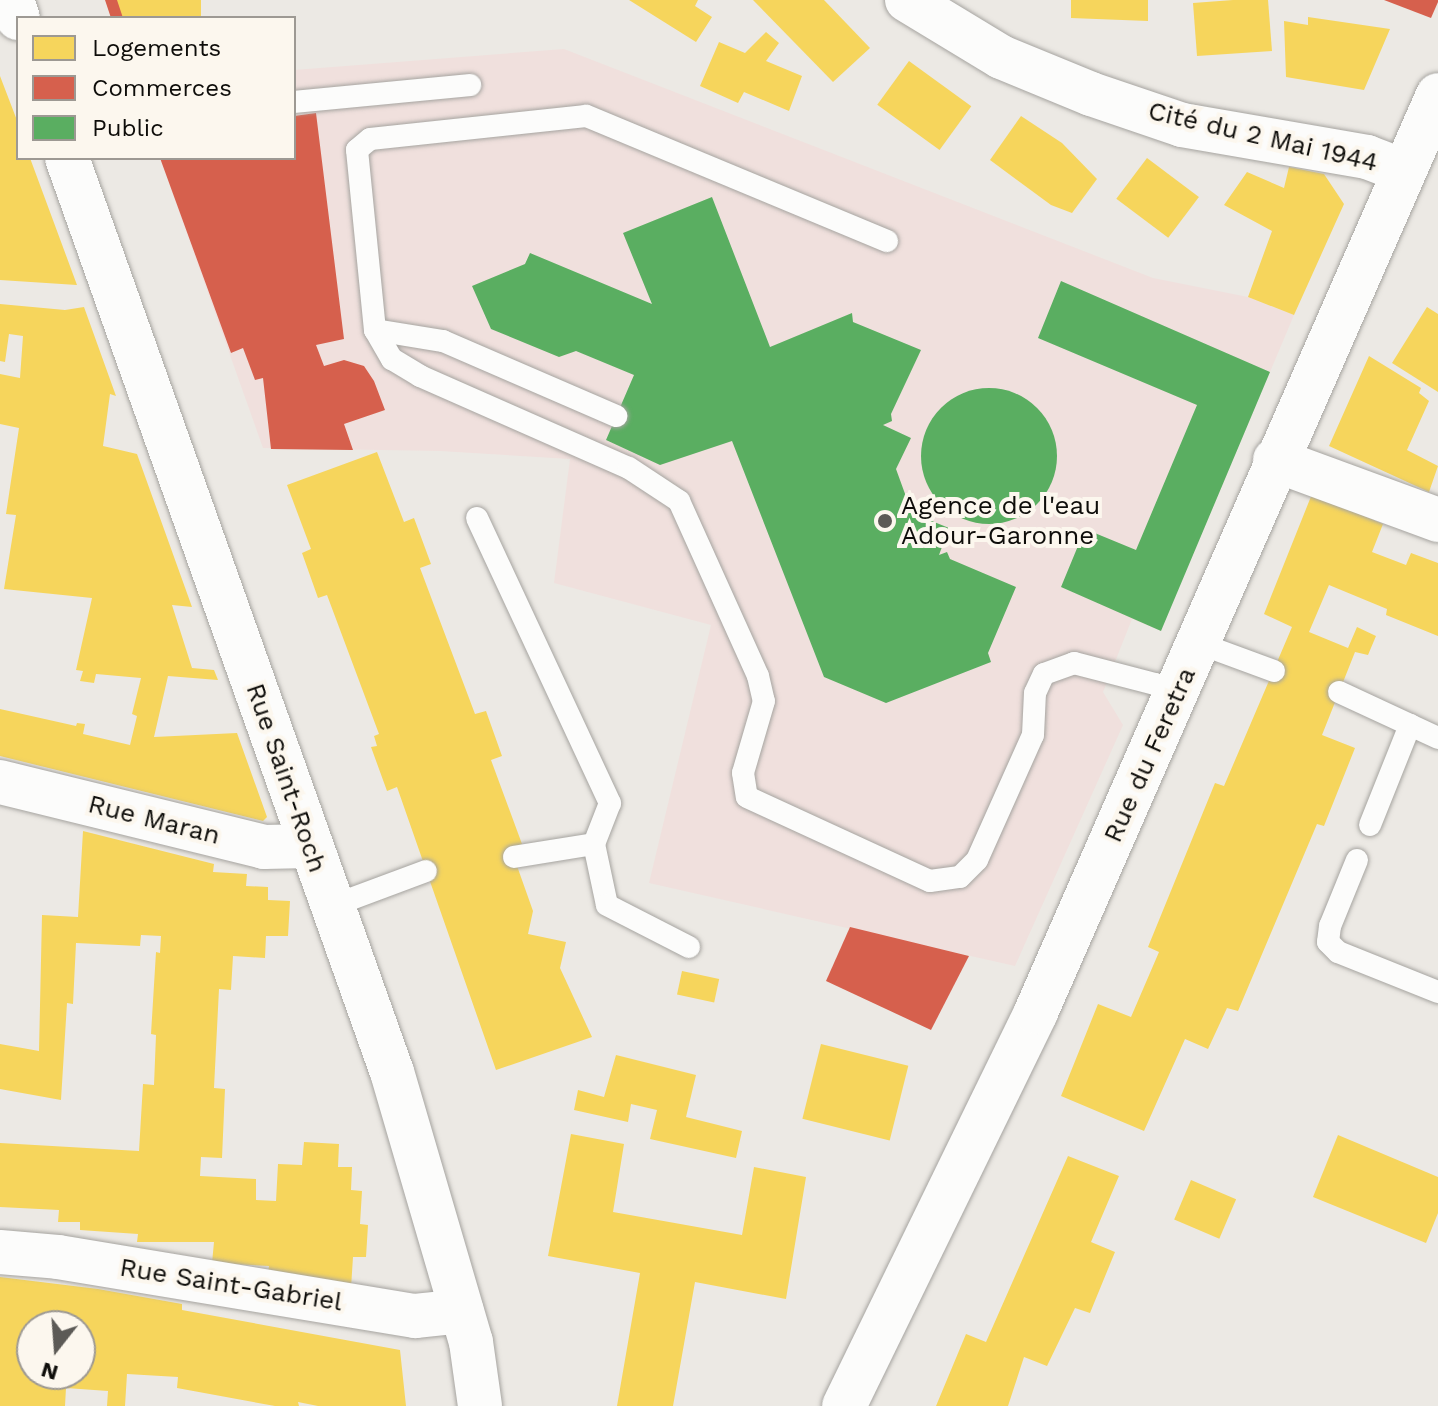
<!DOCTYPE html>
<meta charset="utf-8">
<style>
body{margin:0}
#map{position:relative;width:1438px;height:1406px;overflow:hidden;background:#ece9e4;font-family:"Work Sans",sans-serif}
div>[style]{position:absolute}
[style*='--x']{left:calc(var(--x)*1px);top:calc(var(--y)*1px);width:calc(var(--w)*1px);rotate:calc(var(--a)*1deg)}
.commercial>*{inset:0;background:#f0e0dd}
.homes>*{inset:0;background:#f6d55c;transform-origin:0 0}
.shops>*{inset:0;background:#d6604d}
.public>*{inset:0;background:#5aae61}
.round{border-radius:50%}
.roads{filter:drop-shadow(0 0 2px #a6a4a0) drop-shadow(0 0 2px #a6a4a0)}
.service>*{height:22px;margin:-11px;padding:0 11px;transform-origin:11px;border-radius:11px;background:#fcfcfb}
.minor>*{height:44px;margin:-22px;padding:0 22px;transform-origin:22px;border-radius:22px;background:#fcfcfb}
.tertiary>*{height:44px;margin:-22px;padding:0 22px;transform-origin:22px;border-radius:22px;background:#fcfcfb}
.dots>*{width:22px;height:22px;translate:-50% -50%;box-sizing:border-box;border:4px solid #fcf7ee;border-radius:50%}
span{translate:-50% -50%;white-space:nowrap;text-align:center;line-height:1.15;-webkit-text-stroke:8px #fcf7ee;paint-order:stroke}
.street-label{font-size:26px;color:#0e0d0a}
.poi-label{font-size:26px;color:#0e0d0a}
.left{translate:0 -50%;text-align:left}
.legend{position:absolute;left:16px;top:16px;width:280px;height:144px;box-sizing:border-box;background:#fcf7ee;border:2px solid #9d9993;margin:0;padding:10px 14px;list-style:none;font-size:24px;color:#0e0d0a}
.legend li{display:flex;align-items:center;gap:16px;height:40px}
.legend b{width:40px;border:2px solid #9d9993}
.north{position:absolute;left:16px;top:1310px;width:80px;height:80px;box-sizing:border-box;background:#fcf7ee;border:2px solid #9d9993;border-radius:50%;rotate:197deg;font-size:22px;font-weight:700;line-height:32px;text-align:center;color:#0e0d0a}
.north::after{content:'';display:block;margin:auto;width:28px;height:36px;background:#5c5a56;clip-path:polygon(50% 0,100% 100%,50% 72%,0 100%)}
</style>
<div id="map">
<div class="commercial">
<i style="clip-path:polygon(564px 49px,1153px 278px,1248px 297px,1294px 315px,1161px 631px,1132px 619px,1103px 692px,1123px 725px,1015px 966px,649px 883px,711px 625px,554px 583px,570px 459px,440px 451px,263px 448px,160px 158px,294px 158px,294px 70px)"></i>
</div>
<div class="homes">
<i style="left:117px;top:0;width:84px;height:19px"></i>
<i style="clip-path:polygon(629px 0,698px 0,695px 6px,712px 17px,696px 42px)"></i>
<i style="clip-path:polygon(753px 0,824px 0,870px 48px,833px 82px)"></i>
<i style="clip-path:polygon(1071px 0,1148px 0,1148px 21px,1071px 18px)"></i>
<i style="clip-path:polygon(1233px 0,1268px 0,1272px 51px,1197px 56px,1193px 3px)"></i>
<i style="clip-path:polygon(1308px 17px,1390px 29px,1364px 90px,1286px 77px,1284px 21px,1308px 25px)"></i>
<i style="clip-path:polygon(766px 32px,779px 43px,766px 61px,802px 76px,789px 111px,744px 92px,738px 103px,700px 86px,719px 42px,745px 53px)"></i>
<i style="left:909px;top:61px;width:77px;height:54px;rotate:36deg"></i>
<i style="clip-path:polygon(0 76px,18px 123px,18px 158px,30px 158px,77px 285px,0 280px)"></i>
<i style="clip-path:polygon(1021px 116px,1062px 143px,1097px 179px,1072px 213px,1051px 205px,990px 160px)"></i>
<i style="left:1147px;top:158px;width:65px;height:51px;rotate:37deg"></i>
<i style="clip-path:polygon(1289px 167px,1324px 174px,1344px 204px,1294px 315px,1248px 297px,1272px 231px,1224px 205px,1247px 172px,1284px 188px)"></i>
<i style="clip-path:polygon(0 304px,65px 310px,84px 307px,116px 396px,110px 394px,103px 446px,137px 454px,192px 607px,172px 605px,192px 668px,214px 670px,218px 680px,168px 676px,154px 737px,237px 733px,267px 817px,263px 821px,0 756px,0 709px,76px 726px,77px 723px,85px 724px,83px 734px,130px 745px,137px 716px,132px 714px,141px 678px,96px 674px,94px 683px,80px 681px,83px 671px,76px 670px,92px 598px,4px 589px,16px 515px,6px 514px,19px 428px,0 424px,0 374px,20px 378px,23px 336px,9px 334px,5px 362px,0 361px)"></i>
<i style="clip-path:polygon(1427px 307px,1438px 314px,1438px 392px,1392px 363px)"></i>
<i style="clip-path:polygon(1369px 356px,1421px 388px,1419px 393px,1429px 401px,1407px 450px,1438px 466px,1429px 492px,1329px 446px)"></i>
<i style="clip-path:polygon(377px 452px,404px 522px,414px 518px,431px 564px,420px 568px,475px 714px,486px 711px,502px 756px,491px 760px,522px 844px,511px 849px,533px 911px,528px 934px,566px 942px,560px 968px,592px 1037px,496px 1070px,397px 787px,387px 791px,371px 747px,377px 746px,374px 736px,379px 734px,327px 595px,318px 598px,302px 553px,311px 549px,287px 485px)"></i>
<i style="clip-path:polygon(1312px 494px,1383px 524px,1372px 552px,1406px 565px,1411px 553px,1438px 563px,1438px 636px,1386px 615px,1387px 609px,1329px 585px,1309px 632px,1348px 648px,1357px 627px,1376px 636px,1368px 655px,1355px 652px,1322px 735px,1355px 748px,1324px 826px,1317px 824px,1238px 1011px,1227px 1008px,1208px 1049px,1185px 1039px,1144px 1131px,1061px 1096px,1098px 1004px,1131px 1017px,1159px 952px,1148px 947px,1215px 783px,1224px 786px,1292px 627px,1264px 614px)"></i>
<i style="clip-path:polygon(83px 831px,214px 864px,213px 872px,247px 874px,246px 886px,268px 887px,268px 900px,290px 901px,288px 936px,266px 936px,265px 958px,233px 956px,231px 990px,219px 989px,214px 1088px,225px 1089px,222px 1158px,201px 1157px,200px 1176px,256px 1179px,256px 1200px,276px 1201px,278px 1164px,302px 1165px,304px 1142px,339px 1144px,338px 1167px,352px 1167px,351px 1190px,362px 1191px,360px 1224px,368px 1225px,366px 1257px,353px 1257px,351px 1288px,268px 1273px,269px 1266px,212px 1263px,214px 1242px,137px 1242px,138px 1234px,80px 1230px,80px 1222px,58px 1222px,59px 1210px,0 1207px,0 1143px,139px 1151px,143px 1084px,154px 1085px,156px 1035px,151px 1034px,156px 952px,160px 953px,161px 936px,141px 935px,140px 946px,76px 943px,73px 1004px,67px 1003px,61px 1100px,0 1089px,0 1044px,39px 1051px,42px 915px,78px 917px)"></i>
<i style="left:682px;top:971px;width:38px;height:24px;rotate:12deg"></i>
<i style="left:821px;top:1044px;width:90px;height:77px;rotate:14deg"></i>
<i style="clip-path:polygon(616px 1055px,696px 1075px,686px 1117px,742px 1131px,736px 1158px,650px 1139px,657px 1110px,631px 1104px,628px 1122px,574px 1110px,578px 1090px,604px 1097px)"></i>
<i style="clip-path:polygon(571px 1134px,624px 1144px,613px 1212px,742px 1235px,754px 1167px,806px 1177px,786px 1299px,695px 1282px,673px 1406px,617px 1406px,640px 1273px,548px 1256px)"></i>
<i style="clip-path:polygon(1338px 1135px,1438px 1177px,1438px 1213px,1426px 1243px,1313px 1197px)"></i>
<i style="clip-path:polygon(1068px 1156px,1119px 1176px,1091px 1242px,1115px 1252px,1090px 1313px,1075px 1308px,1047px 1366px,1024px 1357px,1008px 1406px,936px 1406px,966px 1334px,986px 1342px)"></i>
<i style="left:1191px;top:1180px;width:49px;height:43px;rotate:23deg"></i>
<i style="clip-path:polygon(evenodd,0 1277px,98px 1289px,182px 1304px,182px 1310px,400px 1350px,406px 1406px,318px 1406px,298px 1402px,299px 1406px,275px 1406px,177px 1388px,178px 1377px,127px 1374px,125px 1406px,107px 1406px,108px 1391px,66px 1388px,65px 1406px,0 1406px,0 1277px,32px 1326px,80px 1326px,80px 1374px,32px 1374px,32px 1326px)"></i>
</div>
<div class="shops">
<i style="clip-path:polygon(105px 0,117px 0,123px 18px,111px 18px)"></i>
<i style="clip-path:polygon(1384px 0,1438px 0,1438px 2px,1431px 18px)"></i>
<i style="clip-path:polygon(316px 113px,344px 339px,316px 345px,324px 366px,344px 360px,364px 366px,374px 381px,385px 410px,344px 424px,353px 450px,271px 449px,263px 378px,255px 380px,243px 348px,231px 353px,160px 158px,294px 158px,294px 116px)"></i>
<i style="clip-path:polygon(850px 927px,969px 956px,931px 1030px,826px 981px)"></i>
</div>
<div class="public">
<i style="clip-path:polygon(712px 197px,770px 347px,852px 313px,853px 322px,921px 350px,891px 414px,892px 421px,883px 425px,911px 438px,896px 469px,912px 513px,949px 528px,939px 555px,947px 552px,950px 559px,1016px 587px,988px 653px,991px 662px,886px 703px,824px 677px,732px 441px,660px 465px,606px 440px,634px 375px,576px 351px,559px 357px,491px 329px,472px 286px,525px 264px,530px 253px,652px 304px,623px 233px)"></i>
<i style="clip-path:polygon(1061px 281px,1270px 372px,1161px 631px,1061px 587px,1085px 529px,1136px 550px,1197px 405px,1038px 338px)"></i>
<i class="round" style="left:921px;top:388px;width:136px;height:136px"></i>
</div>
<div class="roads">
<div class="service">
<i style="--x:294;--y:102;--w:177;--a:-5.5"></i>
<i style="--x:887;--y:241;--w:326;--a:-157.4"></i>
<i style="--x:586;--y:116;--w:217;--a:173.9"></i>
<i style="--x:370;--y:139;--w:17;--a:140"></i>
<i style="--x:357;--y:150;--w:181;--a:84.3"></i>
<i style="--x:375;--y:330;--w:34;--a:60"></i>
<i style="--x:392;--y:359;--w:33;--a:31"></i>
<i style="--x:420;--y:376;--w:228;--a:23.8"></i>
<i style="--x:629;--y:468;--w:60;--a:33.4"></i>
<i style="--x:679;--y:501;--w:192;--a:65.7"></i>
<i style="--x:758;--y:676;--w:26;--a:77"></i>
<i style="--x:764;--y:701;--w:75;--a:106.3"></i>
<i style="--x:743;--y:773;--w:24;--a:81"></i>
<i style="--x:747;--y:797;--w:201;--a:24.7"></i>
<i style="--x:930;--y:881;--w:30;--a:-8"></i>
<i style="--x:960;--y:877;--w:24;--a:-45"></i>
<i style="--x:977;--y:860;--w:137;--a:-65.9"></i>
<i style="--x:1033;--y:735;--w:42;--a:-87.3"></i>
<i style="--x:1035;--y:693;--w:21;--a:-65"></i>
<i style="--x:1044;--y:674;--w:32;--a:-20"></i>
<i style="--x:1074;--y:663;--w:84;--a:14.5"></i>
<i style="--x:1155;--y:684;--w:22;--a:27"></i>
<i style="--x:375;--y:330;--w:69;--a:9.2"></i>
<i style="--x:443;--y:341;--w:189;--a:23.4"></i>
<i style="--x:477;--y:518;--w:315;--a:65"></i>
<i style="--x:610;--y:803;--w:44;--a:111.3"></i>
<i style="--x:594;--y:844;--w:81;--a:170.8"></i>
<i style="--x:1198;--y:643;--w:81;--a:20.2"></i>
<i style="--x:1339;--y:692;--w:109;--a:24.9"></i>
<i style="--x:1370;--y:825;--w:108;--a:-68.2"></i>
<i style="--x:594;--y:844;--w:62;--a:78"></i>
<i style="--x:607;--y:905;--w:92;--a:27.1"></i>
<i style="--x:1357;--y:860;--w:71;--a:112.2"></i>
<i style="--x:1330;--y:926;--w:16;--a:97"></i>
<i style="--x:1328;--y:942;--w:14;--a:45"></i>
<i style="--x:1338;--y:952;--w:108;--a:21.8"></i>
<i style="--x:332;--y:906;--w:100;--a:-20.4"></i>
</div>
<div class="minor">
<i style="--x:907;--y:0;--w:110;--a:31.2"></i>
<i style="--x:1001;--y:57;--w:97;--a:22.3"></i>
<i style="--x:1091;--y:94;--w:96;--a:18.8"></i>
<i style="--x:1182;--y:125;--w:188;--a:9.8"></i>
<i style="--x:1367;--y:157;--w:39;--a:21"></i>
<i style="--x:1275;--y:460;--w:174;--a:20.2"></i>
<i style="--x:0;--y:782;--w:272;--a:13.8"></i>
<i style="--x:264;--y:847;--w:46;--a:-1.2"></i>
<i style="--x:0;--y:1252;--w:58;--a:4.9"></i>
<i style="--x:58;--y:1257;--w:362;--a:9.4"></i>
<i style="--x:415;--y:1316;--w:47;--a:-6.1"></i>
</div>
<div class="tertiary">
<i style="--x:12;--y:0;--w:19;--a:72"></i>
<i style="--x:67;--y:158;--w:970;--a:70.43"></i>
<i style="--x:392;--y:1072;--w:281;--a:73.7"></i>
<i style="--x:471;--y:1342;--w:65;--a:82"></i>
<i style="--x:844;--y:1406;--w:438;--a:-64"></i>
<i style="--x:1036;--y:1012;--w:1001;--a:-66.33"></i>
</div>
</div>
<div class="dots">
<i style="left:885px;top:521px;background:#5c5a56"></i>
</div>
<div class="street-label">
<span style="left:1263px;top:137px;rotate:13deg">Cité du 2 Mai 1944</span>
<span style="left:1150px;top:755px;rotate:-66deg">Rue du Feretra</span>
<span style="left:286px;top:778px;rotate:71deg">Rue Saint-Roch</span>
<span style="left:154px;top:820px;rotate:14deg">Rue Maran</span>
<span style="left:231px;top:1285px;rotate:9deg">Rue Saint-Gabriel</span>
</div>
<div class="poi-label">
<span class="left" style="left:901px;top:521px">Agence de l'eau<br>Adour-Garonne</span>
</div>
<ul class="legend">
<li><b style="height:22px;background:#f6d55c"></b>Logements</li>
<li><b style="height:22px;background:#d6604d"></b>Commerces</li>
<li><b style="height:22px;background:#5aae61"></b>Public</li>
</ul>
<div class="north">N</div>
</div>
